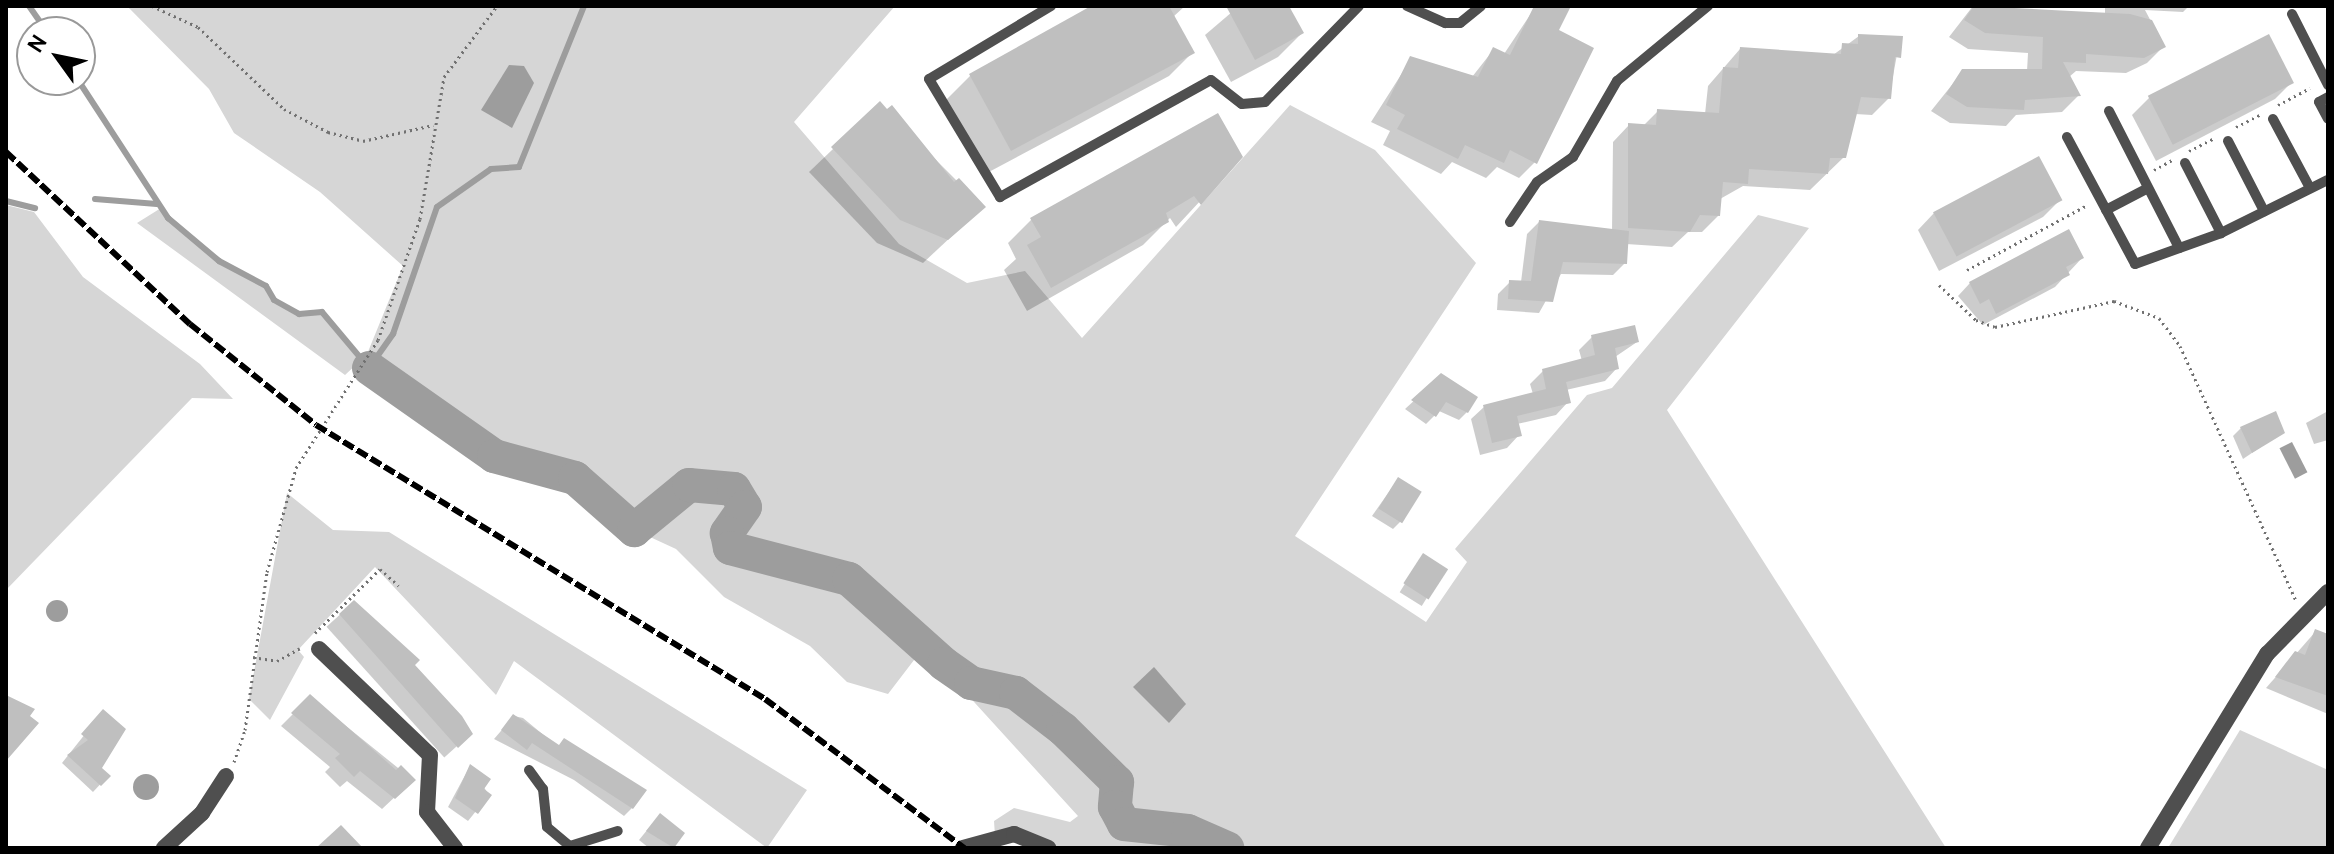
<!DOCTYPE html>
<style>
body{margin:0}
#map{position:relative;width:2334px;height:854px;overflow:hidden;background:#fff;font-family:Cabin,sans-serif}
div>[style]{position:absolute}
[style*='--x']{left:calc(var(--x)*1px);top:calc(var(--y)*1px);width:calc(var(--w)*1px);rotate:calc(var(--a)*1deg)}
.green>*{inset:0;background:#d6d6d6}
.water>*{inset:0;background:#9d9d9d;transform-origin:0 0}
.round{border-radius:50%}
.shadow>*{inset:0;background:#0003;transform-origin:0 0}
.stream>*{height:6px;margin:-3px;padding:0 3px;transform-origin:3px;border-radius:3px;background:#9d9d9d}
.river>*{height:34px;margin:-17px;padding:0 17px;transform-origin:17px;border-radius:17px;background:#9d9d9d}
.building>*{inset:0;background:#bfbfbf;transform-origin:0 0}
.path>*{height:3px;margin-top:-1.5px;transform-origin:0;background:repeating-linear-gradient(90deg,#717171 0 2px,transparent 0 6px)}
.service>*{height:10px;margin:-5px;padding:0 5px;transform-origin:5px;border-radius:5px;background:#4f4f4f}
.minor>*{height:16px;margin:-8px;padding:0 8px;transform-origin:8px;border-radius:8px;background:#4f4f4f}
.tertiary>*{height:16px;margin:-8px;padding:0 8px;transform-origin:8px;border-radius:8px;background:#4f4f4f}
.rail>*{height:6px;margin-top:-3px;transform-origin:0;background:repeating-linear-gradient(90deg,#000 0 12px,transparent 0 16px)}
span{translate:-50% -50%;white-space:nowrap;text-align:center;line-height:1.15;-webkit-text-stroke:8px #fff;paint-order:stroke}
.frame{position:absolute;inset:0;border:8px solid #000;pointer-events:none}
.north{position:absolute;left:16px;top:16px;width:80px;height:80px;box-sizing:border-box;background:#fff;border:2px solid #999;border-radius:50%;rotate:303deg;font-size:22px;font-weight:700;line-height:32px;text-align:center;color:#000}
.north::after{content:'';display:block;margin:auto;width:28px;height:36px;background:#000;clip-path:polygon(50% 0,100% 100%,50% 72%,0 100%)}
</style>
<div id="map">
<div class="green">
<i style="clip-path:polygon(127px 6px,895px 6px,794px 122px,899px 244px,967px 283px,1025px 271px,1082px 338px,1290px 105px,1375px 150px,1476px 263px,1295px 536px,1426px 622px,1467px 562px,1455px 549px,1587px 395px,1612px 388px,1758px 215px,1809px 228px,1667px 410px,1946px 848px,1048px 848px,995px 836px,994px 821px,1014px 808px,1070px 822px,1078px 816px,924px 647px,888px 694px,847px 682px,810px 646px,724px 597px,676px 549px,624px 525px,575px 478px,494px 456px,438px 423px,363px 364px,403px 266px,320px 192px,234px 133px,209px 89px)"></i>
<i style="clip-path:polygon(6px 205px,34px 212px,83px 277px,200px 364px,233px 399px,192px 398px,6px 590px)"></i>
<i style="clip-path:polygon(161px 208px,219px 261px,266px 286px,274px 300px,299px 314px,322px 312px,360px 361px,345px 375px,137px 223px)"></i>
<i style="clip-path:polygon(471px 447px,572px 482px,584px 494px,501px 471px)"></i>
<i style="clip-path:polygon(287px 493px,333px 530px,389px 532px,807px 790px,767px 848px,514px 661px,496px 695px,375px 567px,298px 650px,304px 657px,270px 720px,249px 699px)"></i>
<i style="clip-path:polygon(2240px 730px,2328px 770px,2328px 848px,2168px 848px)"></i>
</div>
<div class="water">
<i style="clip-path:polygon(509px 65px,524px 66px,534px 83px,512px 128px,481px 110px)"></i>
<i style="left:2292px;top:442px;width:34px;height:14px;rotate:63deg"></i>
<i class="round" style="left:46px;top:600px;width:22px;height:22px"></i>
<i style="clip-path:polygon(1154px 667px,1186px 704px,1169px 723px,1133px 687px)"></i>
<i class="round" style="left:133px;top:774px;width:26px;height:26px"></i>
</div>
<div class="shadow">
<i style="clip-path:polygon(1095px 6px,1185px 6px,1173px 17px,1193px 52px,1169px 76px,987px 173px,946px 100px,970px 76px)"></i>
<i style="clip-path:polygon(1239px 6px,1288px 6px,1302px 33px,1278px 57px,1231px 82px,1205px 35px)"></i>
<i style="clip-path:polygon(1569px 6px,1556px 31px,1535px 162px,1519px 178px,1497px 167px,1486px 178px,1452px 162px,1441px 174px,1383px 145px,1390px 131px,1371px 122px,1411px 59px,1472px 77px,1494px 49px,1504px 54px,1534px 9px)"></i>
<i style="clip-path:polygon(1973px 6px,2105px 14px,2105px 6px,2189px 6px,2183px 12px,2145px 10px,2164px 46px,2147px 63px,2126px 73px,2076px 71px,2069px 77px,2079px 95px,2062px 112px,2016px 115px,2006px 126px,1950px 123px,1931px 111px,1963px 71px,2027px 71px,2028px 53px,1968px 49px,1949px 37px)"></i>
<i style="clip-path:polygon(1859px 36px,1900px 38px,1889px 98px,1872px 115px,1855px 114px,1844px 157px,1810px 190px,1743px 186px,1720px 199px,1718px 216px,1702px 232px,1688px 232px,1672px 247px,1626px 244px,1625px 263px,1613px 275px,1561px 274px,1539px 313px,1497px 310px,1498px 294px,1510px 282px,1521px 282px,1527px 234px,1539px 222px,1612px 231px,1613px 142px,1629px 125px,1643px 126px,1658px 111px,1705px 114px,1708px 86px,1740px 49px,1833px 55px)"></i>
<i style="clip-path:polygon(2292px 82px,2275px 99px,2156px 161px,2132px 115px,2149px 98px)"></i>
<i style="clip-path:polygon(880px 104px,983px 207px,923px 263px,877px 243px,809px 172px)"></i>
<i style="clip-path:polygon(1241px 157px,1176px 227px,1170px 218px,1143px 245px,1027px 311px,1004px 270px,1016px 259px,1008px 243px,1032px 219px)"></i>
<i style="clip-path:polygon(2060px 200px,2043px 217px,1939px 271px,1918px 230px,1934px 213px)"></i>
<i style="clip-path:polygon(2082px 258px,2055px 287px,1983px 325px,1958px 296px,1970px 283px)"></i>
<i style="clip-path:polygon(1592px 337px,1637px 342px,1615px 357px,1617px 368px,1605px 381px,1566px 390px,1568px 402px,1556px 415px,1517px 424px,1519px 435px,1507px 448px,1480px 455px,1471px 419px,1484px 407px,1533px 394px,1530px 384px,1543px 371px,1582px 361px,1579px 350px)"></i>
<i style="clip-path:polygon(1441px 376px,1467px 412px,1459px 420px,1439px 411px,1426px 424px,1405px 409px)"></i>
<i style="clip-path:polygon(2328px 411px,2328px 440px,2314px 444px,2306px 423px)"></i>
<i style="clip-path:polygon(2241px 428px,2283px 432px,2243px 459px,2233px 436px)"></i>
<i style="clip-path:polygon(1398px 479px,1401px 521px,1393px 529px,1372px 516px)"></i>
<i style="left:1423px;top:555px;width:26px;height:44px;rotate:32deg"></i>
<i style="left:354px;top:602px;width:176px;height:37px;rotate:48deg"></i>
<i style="clip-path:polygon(2316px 631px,2328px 636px,2328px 714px,2266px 688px)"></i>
<i style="clip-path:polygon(310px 697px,413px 780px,382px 809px,347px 781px,340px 787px,325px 772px,330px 767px,281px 726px)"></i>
<i style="clip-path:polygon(514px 716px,523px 718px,632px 808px,624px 816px,574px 780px,494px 739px)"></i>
<i style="clip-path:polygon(97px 719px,100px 768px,108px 776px,93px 792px,62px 763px)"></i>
<i style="clip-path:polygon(470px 766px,489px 795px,468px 821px,448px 807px)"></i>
<i style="clip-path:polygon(652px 824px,682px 833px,671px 848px,649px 848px,639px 840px)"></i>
</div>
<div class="stream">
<i style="--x:29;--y:6;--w:32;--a:55"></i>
<i style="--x:78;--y:80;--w:165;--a:56.9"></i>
<i style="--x:168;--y:218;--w:67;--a:40.1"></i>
<i style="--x:219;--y:261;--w:53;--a:28"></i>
<i style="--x:266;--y:286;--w:16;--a:60"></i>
<i style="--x:274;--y:300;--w:29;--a:29"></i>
<i style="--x:299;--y:314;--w:23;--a:-5"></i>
<i style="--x:322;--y:312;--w:73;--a:50"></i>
<i style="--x:369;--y:368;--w:42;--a:-54.8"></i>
<i style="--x:393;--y:334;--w:134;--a:-70.9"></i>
<i style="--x:437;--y:207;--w:66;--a:-35.1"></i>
<i style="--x:491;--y:169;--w:28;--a:-4"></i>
<i style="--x:519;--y:167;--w:174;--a:-68"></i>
<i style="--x:95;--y:199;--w:62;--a:4.6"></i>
<i style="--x:6;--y:201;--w:30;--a:14"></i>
</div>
<div class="river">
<i style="--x:369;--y:368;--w:153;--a:35.1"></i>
<i style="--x:494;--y:456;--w:84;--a:15.2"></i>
<i style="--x:575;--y:478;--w:79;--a:41.4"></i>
<i style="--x:634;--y:530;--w:71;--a:-39.3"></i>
<i style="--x:689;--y:485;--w:45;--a:5.1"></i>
<i style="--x:734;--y:489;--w:21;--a:59"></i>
<i style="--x:745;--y:507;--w:32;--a:125"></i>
<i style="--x:727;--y:533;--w:15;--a:79"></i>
<i style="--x:730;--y:548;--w:123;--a:14.6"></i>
<i style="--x:849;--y:579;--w:127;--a:41.8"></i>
<i style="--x:944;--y:664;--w:33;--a:35"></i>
<i style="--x:971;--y:683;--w:46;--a:12.5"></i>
<i style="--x:1016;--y:693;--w:59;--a:37.5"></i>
<i style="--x:1063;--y:729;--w:76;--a:44.5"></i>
<i style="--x:1117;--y:782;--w:25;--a:95"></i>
<i style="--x:1115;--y:807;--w:19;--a:62"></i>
<i style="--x:1124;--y:824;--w:64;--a:6.2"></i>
<i style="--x:1188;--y:831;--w:43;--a:23.6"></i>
</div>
<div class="building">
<i style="clip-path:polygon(1091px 6px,1169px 6px,1195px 53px,1011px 151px,969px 74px)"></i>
<i style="clip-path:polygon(1226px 6px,1289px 6px,1304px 33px,1255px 60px)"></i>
<i style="clip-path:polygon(1534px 6px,1571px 6px,1559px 30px,1594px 48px,1537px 164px,1510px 150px,1504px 163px,1465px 145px,1458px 159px,1397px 129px,1405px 115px,1386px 105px,1410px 56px,1478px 77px,1493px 47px,1510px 55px)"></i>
<i style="clip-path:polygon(1974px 6px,2130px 14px,2152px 20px,2166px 47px,2144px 58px,2086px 54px,2086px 63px,2063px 62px,2081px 96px,2025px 100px,2024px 110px,1967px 107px,1946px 94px,1962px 69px,2042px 69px,2043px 37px,1985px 33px,1964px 20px)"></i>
<i style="clip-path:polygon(1858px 34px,1903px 36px,1901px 58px,1895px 57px,1891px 99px,1861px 97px,1846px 158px,1830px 158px,1828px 174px,1749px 169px,1748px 184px,1723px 182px,1720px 216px,1700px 215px,1690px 232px,1628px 228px,1628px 123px,1656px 125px,1657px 109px,1719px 113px,1723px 67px,1738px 68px,1740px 47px,1841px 54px,1842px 43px,1858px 44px)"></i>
<i style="left:2269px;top:34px;width:55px;height:136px;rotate:63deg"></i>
<i style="clip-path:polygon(880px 101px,887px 109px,892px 105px,954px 182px,959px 178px,986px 207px,948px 240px,900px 220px,831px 147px)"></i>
<i style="clip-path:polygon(1218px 113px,1243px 157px,1201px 205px,1194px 196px,1166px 213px,1169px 222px,1051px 288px,1027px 245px,1041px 237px,1030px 218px)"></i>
<i style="left:2039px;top:156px;width:50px;height:120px;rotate:62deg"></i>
<i style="clip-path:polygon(1539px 220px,1629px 231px,1627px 264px,1563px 262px,1553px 302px,1508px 299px,1509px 280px,1531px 281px)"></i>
<i style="clip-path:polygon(2069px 229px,2084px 258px,2066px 267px,2070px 275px,1996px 314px,1989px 299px,1980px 304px,1969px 282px)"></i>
<i style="clip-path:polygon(1635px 325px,1639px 342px,1615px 348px,1619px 369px,1566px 382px,1571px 403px,1517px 416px,1522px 436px,1492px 443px,1483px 405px,1546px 389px,1542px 369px,1595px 355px,1591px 335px)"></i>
<i style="clip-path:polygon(1441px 373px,1478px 397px,1468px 413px,1446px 402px,1436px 417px,1411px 400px)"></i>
<i style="clip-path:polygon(2276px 411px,2285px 433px,2252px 453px,2240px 427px)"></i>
<i style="left:1398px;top:477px;width:28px;height:37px;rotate:32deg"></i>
<i style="left:1423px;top:553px;width:30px;height:36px;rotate:33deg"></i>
<i style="clip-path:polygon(354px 600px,420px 660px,415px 665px,462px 716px,473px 734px,458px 748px,339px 614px)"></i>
<i style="clip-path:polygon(2315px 629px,2328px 634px,2328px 696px,2275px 677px,2295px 651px,2305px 655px)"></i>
<i style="clip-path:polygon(310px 694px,396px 770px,401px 765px,416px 780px,395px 799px,360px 771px,354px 777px,335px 758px,340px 754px,291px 713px)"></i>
<i style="clip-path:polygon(6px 695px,35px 709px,30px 716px,39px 723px,6px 761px)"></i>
<i style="clip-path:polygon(103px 709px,126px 729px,102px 768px,111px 776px,101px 786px,67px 755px,88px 740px,81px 734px)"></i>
<i style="clip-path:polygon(513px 714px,559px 745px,564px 738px,647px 790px,633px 809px,532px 743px,527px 750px,501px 730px)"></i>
<i style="clip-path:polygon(470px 764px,491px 779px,484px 789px,492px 795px,478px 814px,455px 798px)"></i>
<i style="clip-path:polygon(660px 813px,685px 833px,674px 848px,646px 831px)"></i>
<i style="clip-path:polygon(341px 825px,363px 848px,316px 848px)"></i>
</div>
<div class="path">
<i style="--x:152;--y:6;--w:51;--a:24.5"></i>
<i style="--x:198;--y:27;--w:119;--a:43.6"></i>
<i style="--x:284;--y:109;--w:50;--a:27.6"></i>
<i style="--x:328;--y:132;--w:36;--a:14"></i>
<i style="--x:363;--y:141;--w:72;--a:-12.9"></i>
<i style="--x:2278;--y:105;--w:36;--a:-28"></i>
<i style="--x:2236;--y:127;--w:28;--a:-27"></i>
<i style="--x:2189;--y:151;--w:29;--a:-27"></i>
<i style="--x:2154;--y:170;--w:21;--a:-29"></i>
<i style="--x:1967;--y:270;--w:136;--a:-28.4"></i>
<i style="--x:1939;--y:285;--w:51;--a:43.4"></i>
<i style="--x:1976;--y:320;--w:20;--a:20"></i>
<i style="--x:1995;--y:327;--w:122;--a:-12.3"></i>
<i style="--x:2114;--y:301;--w:48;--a:20.7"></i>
<i style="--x:2159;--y:318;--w:35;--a:53"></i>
<i style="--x:2180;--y:346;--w:280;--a:65.5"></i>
<i style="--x:315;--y:633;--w:91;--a:-44.6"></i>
<i style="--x:380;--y:569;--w:25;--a:42"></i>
<i style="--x:253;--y:657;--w:24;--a:9"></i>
<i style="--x:277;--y:661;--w:26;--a:-29"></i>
<i style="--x:234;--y:762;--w:34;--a:-71"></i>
<i style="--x:245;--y:730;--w:160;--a:-82.1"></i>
<i style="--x:267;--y:572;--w:108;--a:-74.4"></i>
<i style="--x:296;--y:468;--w:152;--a:-57.4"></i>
<i style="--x:378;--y:340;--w:128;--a:-70.9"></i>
<i style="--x:420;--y:219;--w:144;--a:-80.4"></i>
<i style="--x:444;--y:77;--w:89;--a:-53.3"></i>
</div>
<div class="service">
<i style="--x:1051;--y:6;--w:142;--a:149.1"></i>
<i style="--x:929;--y:79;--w:138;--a:59"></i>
<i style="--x:1000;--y:197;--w:241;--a:-29"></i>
<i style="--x:1211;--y:80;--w:39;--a:38"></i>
<i style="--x:1242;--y:104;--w:23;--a:-5"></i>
<i style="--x:1265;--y:102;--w:134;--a:-45.6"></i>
<i style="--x:1407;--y:6;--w:42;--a:24.1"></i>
<i style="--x:1445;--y:23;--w:15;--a:0"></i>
<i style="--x:1460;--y:23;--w:27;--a:-39"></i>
<i style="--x:2292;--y:14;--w:80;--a:63.1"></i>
<i style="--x:2328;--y:97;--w:10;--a:151"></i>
<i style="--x:2319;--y:102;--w:19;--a:62"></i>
<i style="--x:2109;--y:111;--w:154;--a:62.9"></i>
<i style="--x:2273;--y:119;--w:78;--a:61.8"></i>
<i style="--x:2067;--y:137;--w:144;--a:61.8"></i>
<i style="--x:2135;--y:264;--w:91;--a:-19.8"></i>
<i style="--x:2221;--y:233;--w:119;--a:-26.4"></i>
<i style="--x:2228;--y:141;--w:79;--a:62.8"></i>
<i style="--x:2185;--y:163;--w:79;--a:62.8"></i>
<i style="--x:2106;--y:210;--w:47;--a:-27.6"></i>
<i style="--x:1510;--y:222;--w:48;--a:-56"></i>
<i style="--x:1537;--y:182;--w:44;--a:-34.8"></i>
<i style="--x:1573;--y:157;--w:88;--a:-59.9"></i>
<i style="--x:1617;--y:81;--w:118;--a:-39.5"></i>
<i style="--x:529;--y:770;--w:24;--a:54"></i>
<i style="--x:543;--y:789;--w:38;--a:84"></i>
<i style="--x:547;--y:827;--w:30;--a:40"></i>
<i style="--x:570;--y:846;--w:50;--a:-17.4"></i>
</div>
<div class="minor">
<i style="--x:319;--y:649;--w:153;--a:43.7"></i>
<i style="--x:430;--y:755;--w:57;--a:93"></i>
<i style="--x:427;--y:812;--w:46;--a:52.1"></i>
<i style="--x:164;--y:848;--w:52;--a:-42.6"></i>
<i style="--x:202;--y:813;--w:44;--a:-57"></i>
</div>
<div class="tertiary">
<i style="--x:963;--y:848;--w:53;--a:-15.4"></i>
<i style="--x:1014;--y:834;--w:37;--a:22"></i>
<i style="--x:2148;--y:848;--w:228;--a:-58.5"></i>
<i style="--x:2267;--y:654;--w:87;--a:-45.5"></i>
</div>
<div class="rail">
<i style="--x:6;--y:152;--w:252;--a:43.1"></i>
<i style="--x:190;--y:324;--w:161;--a:38.7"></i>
<i style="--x:316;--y:425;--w:526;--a:31.39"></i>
<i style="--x:765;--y:699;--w:249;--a:36.8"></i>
</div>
<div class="frame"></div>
<div class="north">N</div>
</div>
